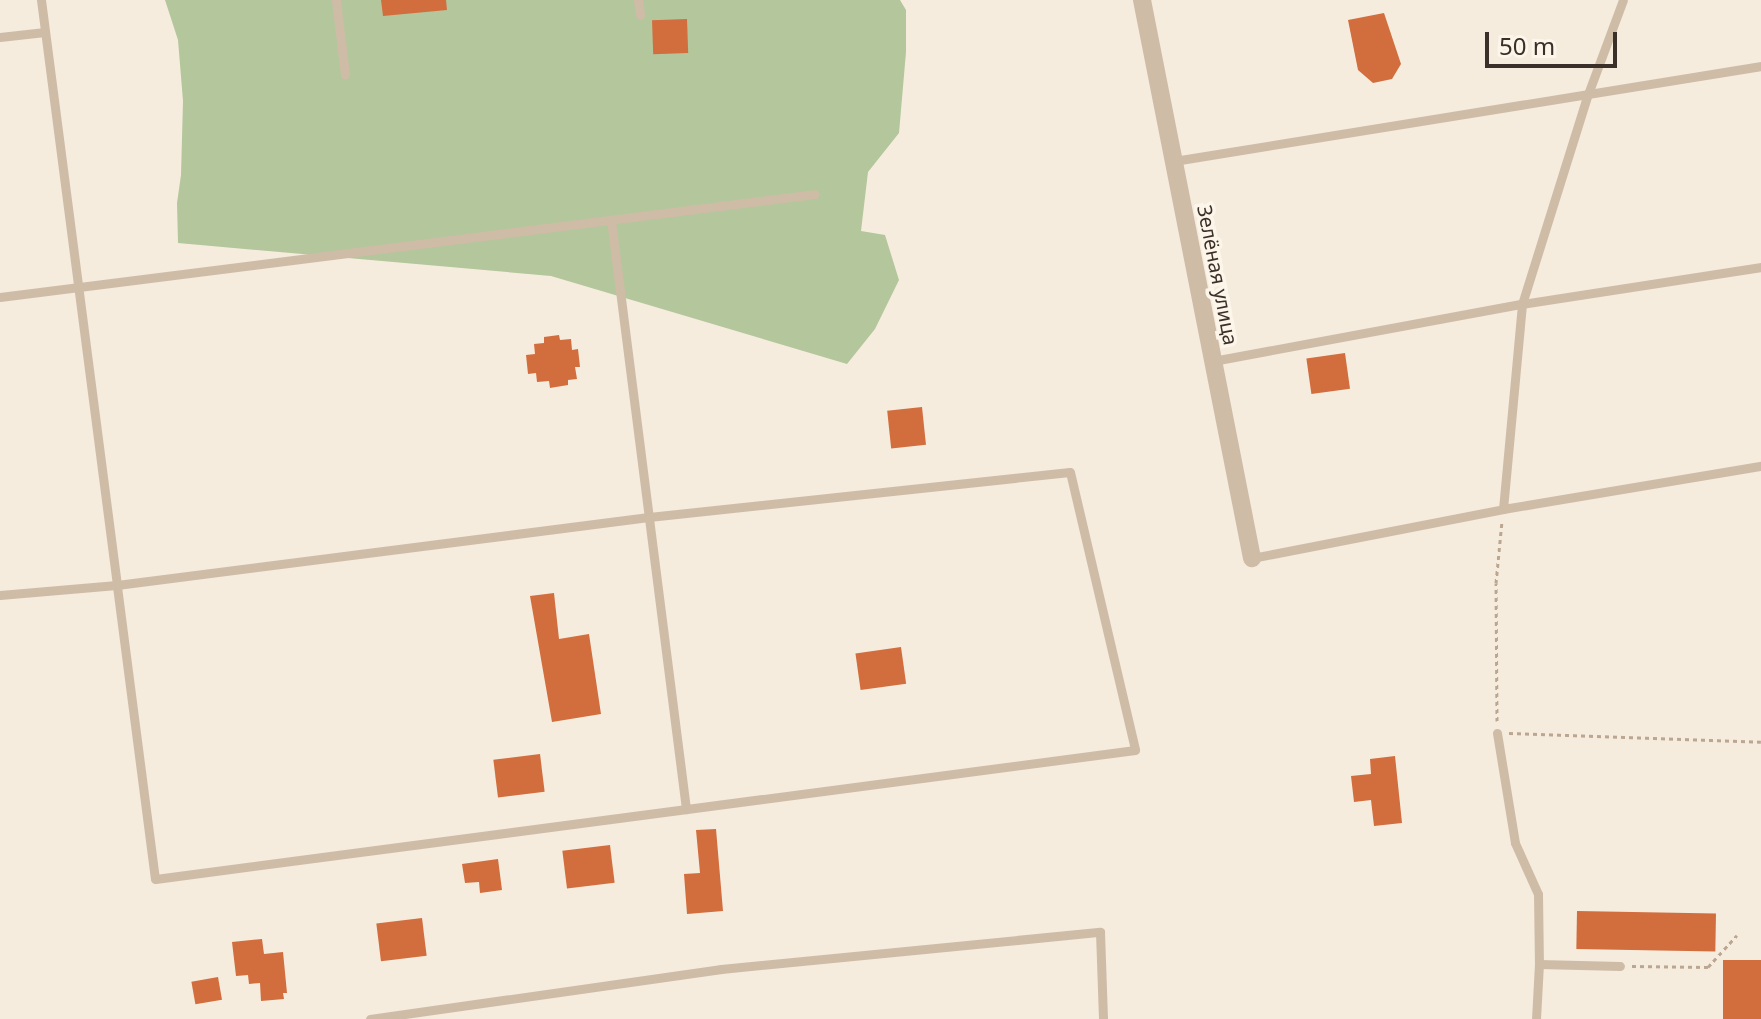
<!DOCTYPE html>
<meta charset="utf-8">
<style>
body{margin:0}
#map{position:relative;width:1761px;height:1019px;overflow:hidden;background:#f5ecdd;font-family:"Noto Sans",sans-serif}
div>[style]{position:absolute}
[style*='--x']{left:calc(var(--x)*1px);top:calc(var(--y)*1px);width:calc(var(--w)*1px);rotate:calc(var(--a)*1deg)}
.green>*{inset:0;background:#b4c69b}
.building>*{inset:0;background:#d26d3e;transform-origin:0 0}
.path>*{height:3px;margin-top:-1.5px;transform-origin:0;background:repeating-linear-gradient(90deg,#bba691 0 4px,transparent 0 8px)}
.service>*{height:9px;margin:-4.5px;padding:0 4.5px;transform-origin:4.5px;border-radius:4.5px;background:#cfbca7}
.minor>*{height:18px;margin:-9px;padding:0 9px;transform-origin:9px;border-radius:9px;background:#cfbca7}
span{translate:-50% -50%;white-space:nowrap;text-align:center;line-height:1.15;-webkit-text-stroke:7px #fcf5ea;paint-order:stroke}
.street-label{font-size:20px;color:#3b3029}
.scale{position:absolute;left:1485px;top:32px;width:132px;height:36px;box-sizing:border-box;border:4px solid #3b3029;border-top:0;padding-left:10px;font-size:24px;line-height:28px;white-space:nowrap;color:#3b3029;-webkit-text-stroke:6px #fcf5ea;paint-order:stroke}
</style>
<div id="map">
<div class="green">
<i style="clip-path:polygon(165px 0,900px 0,906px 10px,906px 52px,899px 133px,868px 172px,861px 231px,885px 235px,899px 280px,875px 329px,847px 364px,551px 276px,178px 243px,177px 203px,181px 175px,183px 101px,178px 40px)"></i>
</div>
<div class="building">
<i style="clip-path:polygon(381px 0,446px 0,447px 10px,383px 16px)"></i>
<i style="clip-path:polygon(1384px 13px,1401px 64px,1392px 79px,1373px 83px,1358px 70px,1348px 20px)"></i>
<i style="left:687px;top:19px;width:34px;height:35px;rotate:88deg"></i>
<i style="clip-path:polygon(559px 335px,560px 340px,571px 339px,572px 350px,578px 349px,580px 367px,575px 367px,577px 379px,568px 380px,568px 385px,550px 388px,549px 381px,537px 382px,536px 373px,528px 374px,526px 355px,535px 354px,534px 344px,544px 343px,544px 337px)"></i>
<i style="left:1345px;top:353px;width:36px;height:39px;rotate:82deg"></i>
<i style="left:922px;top:407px;width:38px;height:35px;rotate:84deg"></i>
<i style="clip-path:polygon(554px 593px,559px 639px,589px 634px,601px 714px,552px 722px,530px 596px)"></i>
<i style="left:901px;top:647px;width:37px;height:46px;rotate:82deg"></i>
<i style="left:540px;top:754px;width:38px;height:47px;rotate:83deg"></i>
<i style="clip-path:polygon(1395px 756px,1402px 823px,1374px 826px,1371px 800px,1354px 802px,1351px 776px,1371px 774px,1370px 759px)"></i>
<i style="clip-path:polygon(716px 829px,723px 911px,687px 914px,684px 874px,700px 873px,696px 830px)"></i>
<i style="left:610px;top:845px;width:38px;height:48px;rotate:83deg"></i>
<i style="clip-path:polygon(498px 859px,502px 890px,480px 893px,479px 882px,465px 883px,462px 864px)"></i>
<i style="left:1577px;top:911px;width:139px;height:38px;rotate:1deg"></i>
<i style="left:422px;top:918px;width:38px;height:46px;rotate:83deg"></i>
<i style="clip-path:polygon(262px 939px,264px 954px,283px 952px,287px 993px,283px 993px,284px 999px,261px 1001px,260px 983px,249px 984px,248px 975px,236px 976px,232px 942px)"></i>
<i style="left:1723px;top:960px;width:38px;height:59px"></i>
<i style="left:218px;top:977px;width:23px;height:27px;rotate:80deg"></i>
</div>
<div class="path">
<i style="--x:1497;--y:721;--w:138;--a:-90.4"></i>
<i style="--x:1496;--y:583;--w:62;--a:-84.5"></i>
<i style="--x:1509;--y:733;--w:252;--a:2"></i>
<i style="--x:1632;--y:966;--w:76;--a:0.8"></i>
<i style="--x:1708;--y:967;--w:43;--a:-47.8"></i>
</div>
<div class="service">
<i style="--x:336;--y:0;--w:75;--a:83.1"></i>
<i style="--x:638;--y:0;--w:15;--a:82"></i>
<i style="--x:0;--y:37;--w:45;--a:-6.3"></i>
<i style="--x:1174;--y:161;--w:595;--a:-9.19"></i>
<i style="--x:611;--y:220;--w:594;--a:82.74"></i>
<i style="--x:0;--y:297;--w:821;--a:-7.2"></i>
<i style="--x:1213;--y:361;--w:314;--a:-10.5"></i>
<i style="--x:1522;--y:304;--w:242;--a:-8.8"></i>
<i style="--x:1503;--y:509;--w:206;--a:-84.7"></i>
<i style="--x:1522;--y:304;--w:220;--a:-72.6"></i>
<i style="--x:1588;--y:94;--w:100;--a:-69.6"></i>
<i style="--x:1252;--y:558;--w:256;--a:-11"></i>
<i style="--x:1503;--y:509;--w:262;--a:-9.5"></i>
<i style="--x:0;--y:595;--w:117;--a:-4.9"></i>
<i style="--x:117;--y:585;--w:536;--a:-7.28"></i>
<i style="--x:649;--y:517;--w:423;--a:-6.1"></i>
<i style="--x:1070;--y:472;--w:285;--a:76.8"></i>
<i style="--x:1135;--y:750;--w:988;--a:172.5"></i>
<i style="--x:155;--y:879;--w:296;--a:-97.4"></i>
<i style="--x:117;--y:585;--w:590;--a:-97.4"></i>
<i style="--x:1497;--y:733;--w:111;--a:80.7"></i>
<i style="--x:1515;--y:843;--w:56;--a:65.7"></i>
<i style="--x:1538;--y:894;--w:70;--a:89.2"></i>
<i style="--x:1539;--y:964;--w:81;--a:1.4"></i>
<i style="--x:370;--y:1019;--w:355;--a:-8.1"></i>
<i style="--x:721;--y:969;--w:381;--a:-5.6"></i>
<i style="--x:1100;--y:932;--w:87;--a:88"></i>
<i style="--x:1536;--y:1019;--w:55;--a:-86.9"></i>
</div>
<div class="minor">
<i style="--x:1142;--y:0;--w:569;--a:78.85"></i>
</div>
<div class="street-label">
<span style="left:1218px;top:275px;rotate:79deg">Зелёная улица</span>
</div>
<div class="scale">50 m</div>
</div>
